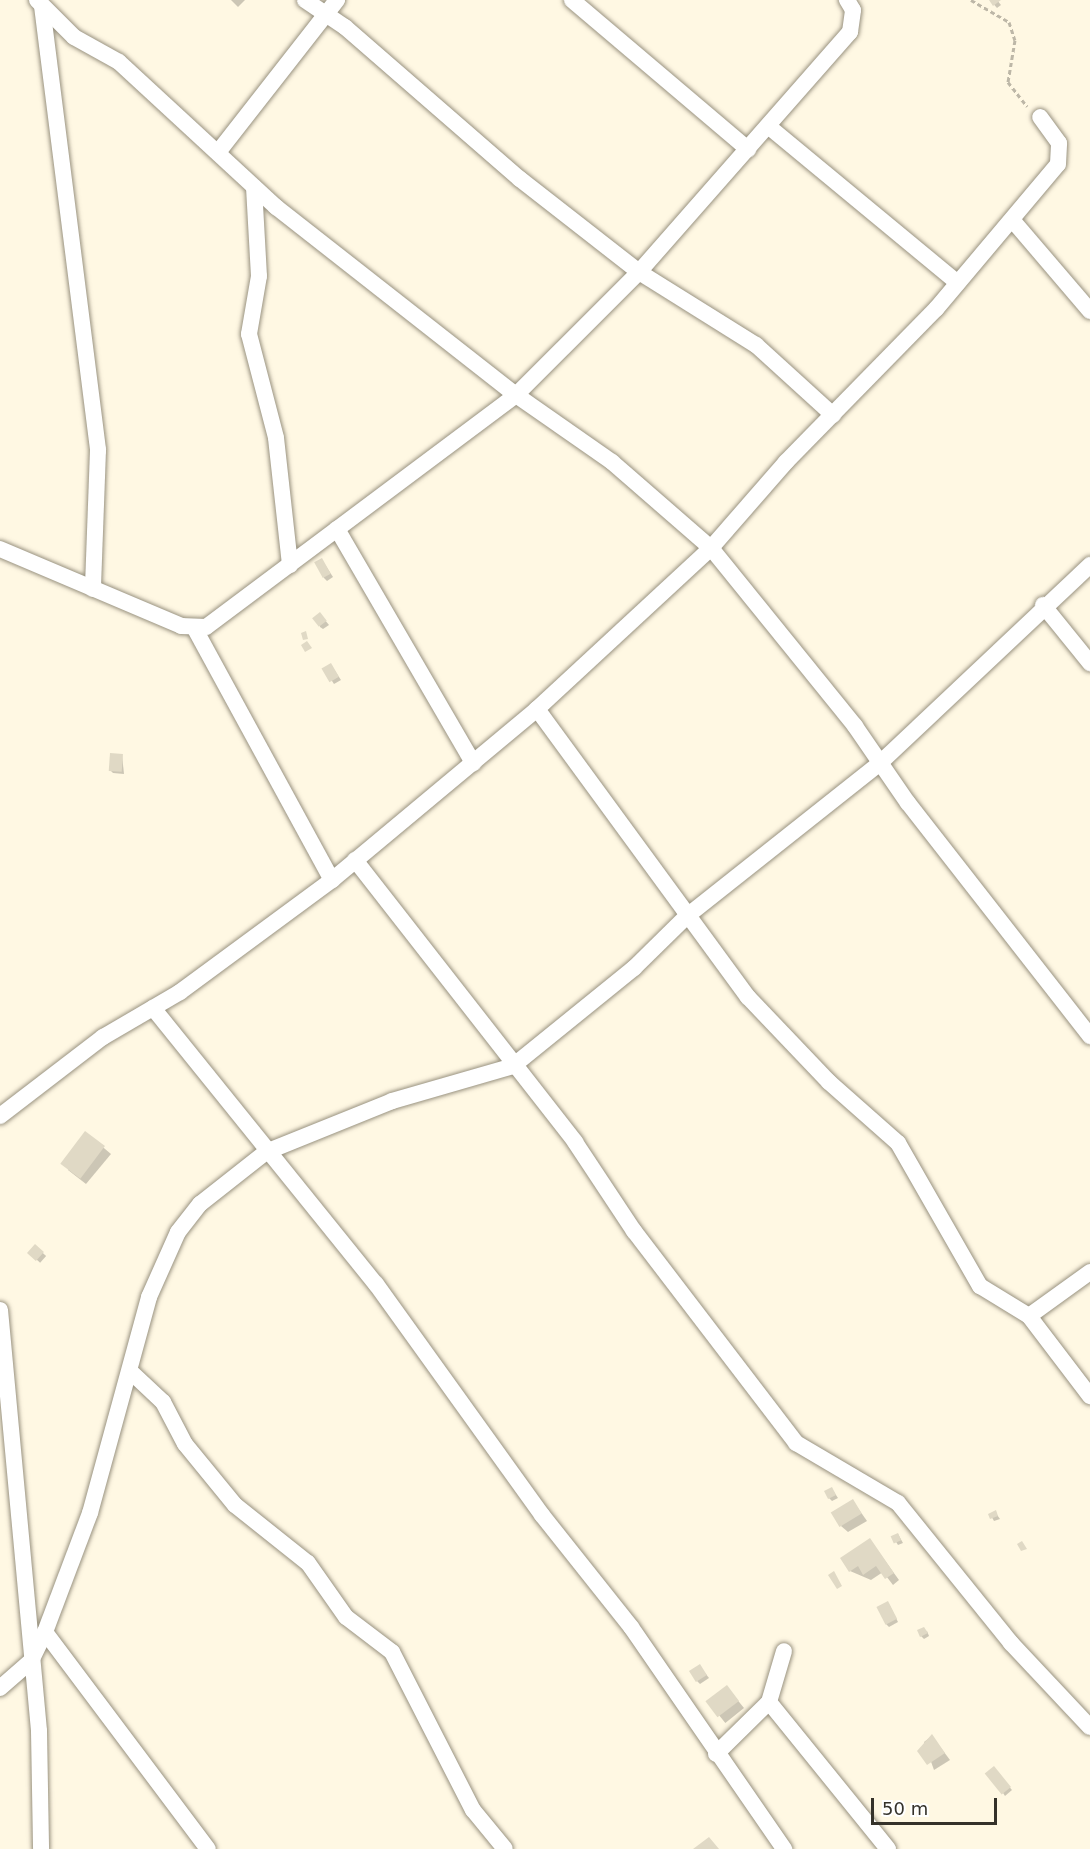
<!DOCTYPE html>
<style>
body{margin:0}
#map{position:relative;width:1090px;height:1849px;overflow:hidden;background:#fff8e3;font-family:"DejaVu Sans",sans-serif}
div>[style]{position:absolute}
[style*='--x']{left:calc(var(--x)*1px);top:calc(var(--y)*1px);width:calc(var(--w)*1px);rotate:calc(var(--a)*1deg)}
.shadow>*{inset:0;background:#0003;transform-origin:0 0}
.building>*{inset:0;background:#e0d9c5;transform-origin:0 0}
.path>*{height:3px;margin-top:-1.5px;transform-origin:0;background:repeating-linear-gradient(90deg,#bdb7a7 0 4.5px,transparent 0 7.5px)}
.roads{filter:drop-shadow(0 0 2px #999280) drop-shadow(0 0 2px #999280)}
.street>*{height:16px;margin:-8px;padding:0 8px;transform-origin:8px;border-radius:8px;background:#fff}
span{translate:-50% -50%;white-space:nowrap;text-align:center;line-height:1.15;-webkit-text-stroke:4.5px #fff;paint-order:stroke}
.scale{position:absolute;left:871px;top:1798px;width:126px;height:27px;box-sizing:border-box;border:3px solid #35322a;border-top:0;padding-left:8px;font-size:18px;line-height:21px;white-space:nowrap;color:#35322a;-webkit-text-stroke:4px #fff;paint-order:stroke}
</style>
<div id="map">
<div class="shadow">
<i style="clip-path:polygon(231px 0,245px 0,238px 7px)"></i>
<i style="clip-path:polygon(990px 0,997px 0,1001px 5px,997px 8px)"></i>
<i style="clip-path:polygon(324px 563px,333px 577px,327px 581px,324px 578px)"></i>
<i style="clip-path:polygon(320px 614px,329px 625px,323px 629px,320px 627px)"></i>
<i style="clip-path:polygon(333px 668px,341px 680px,334px 684px,324px 669px)"></i>
<i style="clip-path:polygon(122px 755px,124px 774px,113px 773px,110px 770px)"></i>
<i style="clip-path:polygon(86px 1133px,111px 1154px,86px 1184px,68px 1170px)"></i>
<i style="left:35px;top:1246px;width:15px;height:9px;rotate:42deg"></i>
<i style="clip-path:polygon(832px 1489px,838px 1498px,832px 1501px,829px 1498px)"></i>
<i style="clip-path:polygon(853px 1501px,867px 1521px,848px 1532px,841px 1526px)"></i>
<i style="clip-path:polygon(995px 1512px,1000px 1519px,994px 1521px,990px 1514px)"></i>
<i style="clip-path:polygon(898px 1534px,903px 1543px,898px 1545px,893px 1537px)"></i>
<i style="clip-path:polygon(870px 1540px,899px 1580px,893px 1585px,883px 1572px,871px 1580px,850px 1571px)"></i>
<i style="clip-path:polygon(890px 1606px,898px 1622px,889px 1627px,886px 1624px)"></i>
<i style="clip-path:polygon(927px 1631px,929px 1636px,924px 1639px,921px 1636px)"></i>
<i style="clip-path:polygon(702px 1669px,709px 1678px,700px 1684px,697px 1681px)"></i>
<i style="left:727px;top:1687px;width:27px;height:24px;rotate:51deg"></i>
<i style="clip-path:polygon(932px 1736px,950px 1760px,934px 1770px,924px 1742px)"></i>
<i style="clip-path:polygon(996px 1771px,1012px 1790px,1005px 1796px,1003px 1793px)"></i>
</div>
<div class="building">
<i style="clip-path:polygon(989px 0,1001px 0,993px 6px)"></i>
<i style="left:322px;top:558px;width:18px;height:9px;rotate:61deg"></i>
<i style="left:320px;top:612px;width:11px;height:10px;rotate:52deg"></i>
<i style="clip-path:polygon(306px 631px,308px 639px,303px 640px,301px 633px)"></i>
<i style="clip-path:polygon(307px 641px,312px 648px,305px 652px,301px 645px)"></i>
<i style="left:331px;top:663px;width:16px;height:11px;rotate:60deg"></i>
<i style="left:110px;top:753px;width:13px;height:18px;rotate:4deg"></i>
<i style="left:85px;top:1131px;width:25px;height:41px;rotate:37deg"></i>
<i style="left:35px;top:1244px;width:12px;height:12px;rotate:42deg"></i>
<i style="left:832px;top:1487px;width:9px;height:9px;rotate:63deg"></i>
<i style="left:853px;top:1499px;width:17px;height:26px;rotate:59deg"></i>
<i style="clip-path:polygon(996px 1510px,998px 1516px,990px 1519px,988px 1514px)"></i>
<i style="left:898px;top:1533px;width:8px;height:8px;rotate:67deg"></i>
<i style="clip-path:polygon(870px 1538px,894px 1573px,885px 1579px,876px 1566px,863px 1575px,858px 1566px,849px 1572px,840px 1558px)"></i>
<i style="clip-path:polygon(1022px 1541px,1027px 1549px,1021px 1551px,1017px 1544px)"></i>
<i style="clip-path:polygon(834px 1571px,842px 1586px,837px 1589px,828px 1575px)"></i>
<i style="left:888px;top:1601px;width:20px;height:13px;rotate:63deg"></i>
<i style="clip-path:polygon(924px 1627px,928px 1633px,920px 1637px,917px 1630px)"></i>
<i style="left:700px;top:1664px;width:13px;height:13px;rotate:58deg"></i>
<i style="left:727px;top:1685px;width:20px;height:27px;rotate:53deg"></i>
<i style="clip-path:polygon(932px 1734px,945px 1753px,927px 1765px,917px 1751px)"></i>
<i style="left:994px;top:1766px;width:27px;height:12px;rotate:51deg"></i>
<i style="clip-path:polygon(709px 1837px,719px 1849px,693px 1849px)"></i>
</div>
<div class="path">
<i style="--x:971;--y:0;--w:44;--a:30.1"></i>
<i style="--x:1009;--y:22;--w:19;--a:72"></i>
<i style="--x:1015;--y:40;--w:43;--a:99.5"></i>
<i style="--x:1008;--y:82;--w:31;--a:52"></i>
</div>
<div class="roads">
<div class="street">
<i style="--x:37;--y:0;--w:52;--a:45"></i>
<i style="--x:74;--y:37;--w:51;--a:29.1"></i>
<i style="--x:119;--y:62;--w:214;--a:42.7"></i>
<i style="--x:276;--y:207;--w:305;--a:38.1"></i>
<i style="--x:516;--y:395;--w:117;--a:34.9"></i>
<i style="--x:612;--y:462;--w:131;--a:41"></i>
<i style="--x:711;--y:548;--w:229;--a:51"></i>
<i style="--x:855;--y:726;--w:93;--a:55.5"></i>
<i style="--x:908;--y:803;--w:296;--a:52"></i>
<i style="--x:305;--y:0;--w:48;--a:34"></i>
<i style="--x:345;--y:27;--w:232;--a:41"></i>
<i style="--x:520;--y:179;--w:151;--a:38"></i>
<i style="--x:639;--y:272;--w:138;--a:32"></i>
<i style="--x:756;--y:345;--w:104;--a:42.3"></i>
<i style="--x:572;--y:0;--w:231;--a:40.3"></i>
<i style="--x:42;--y:6;--w:448;--a:82.8"></i>
<i style="--x:98;--y:450;--w:139;--a:92.1"></i>
<i style="--x:768;--y:126;--w:246;--a:39.6"></i>
<i style="--x:219;--y:151;--w:192;--a:-52"></i>
<i style="--x:254;--y:187;--w:89;--a:86.8"></i>
<i style="--x:259;--y:276;--w:59;--a:99.8"></i>
<i style="--x:249;--y:334;--w:107;--a:75.4"></i>
<i style="--x:276;--y:438;--w:128;--a:83.7"></i>
<i style="--x:1014;--y:222;--w:117;--a:49.5"></i>
<i style="--x:337;--y:529;--w:271;--a:59.8"></i>
<i style="--x:0;--y:549;--w:197;--a:23"></i>
<i style="--x:181;--y:626;--w:25;--a:2"></i>
<i style="--x:206;--y:627;--w:387;--a:-36.8"></i>
<i style="--x:516;--y:395;--w:174;--a:-45"></i>
<i style="--x:639;--y:272;--w:320;--a:-48.7"></i>
<i style="--x:850;--y:32;--w:22;--a:-82"></i>
<i style="--x:853;--y:10;--w:12;--a:-121"></i>
<i style="--x:1043;--y:605;--w:75;--a:51"></i>
<i style="--x:195;--y:629;--w:286;--a:61.4"></i>
<i style="--x:537;--y:709;--w:357;--a:53.8"></i>
<i style="--x:748;--y:997;--w:117;--a:46.4"></i>
<i style="--x:829;--y:1082;--w:92;--a:41.5"></i>
<i style="--x:898;--y:1143;--w:165;--a:60.2"></i>
<i style="--x:980;--y:1286;--w:57;--a:31.5"></i>
<i style="--x:1029;--y:1316;--w:101;--a:52.7"></i>
<i style="--x:355;--y:860;--w:358;--a:52"></i>
<i style="--x:575;--y:1142;--w:107;--a:56.5"></i>
<i style="--x:634;--y:1231;--w:267;--a:52.6"></i>
<i style="--x:796;--y:1443;--w:118;--a:30.5"></i>
<i style="--x:898;--y:1503;--w:180;--a:51.1"></i>
<i style="--x:1011;--y:1643;--w:115;--a:46.8"></i>
<i style="--x:153;--y:1008;--w:355;--a:51.1"></i>
<i style="--x:376;--y:1284;--w:284;--a:54.3"></i>
<i style="--x:542;--y:1515;--w:143;--a:51.5"></i>
<i style="--x:631;--y:1627;--w:270;--a:55.4"></i>
<i style="--x:0;--y:1116;--w:130;--a:-37.5"></i>
<i style="--x:103;--y:1037;--w:89;--a:-30.3"></i>
<i style="--x:180;--y:992;--w:189;--a:-36.4"></i>
<i style="--x:332;--y:880;--w:267;--a:-39.8"></i>
<i style="--x:537;--y:709;--w:237;--a:-42.8"></i>
<i style="--x:711;--y:548;--w:114;--a:-48.9"></i>
<i style="--x:786;--y:462;--w:214;--a:-45.6"></i>
<i style="--x:936;--y:309;--w:189;--a:-49.9"></i>
<i style="--x:1058;--y:164;--w:21;--a:-87"></i>
<i style="--x:1059;--y:143;--w:32;--a:-126"></i>
<i style="--x:0;--y:1310;--w:423;--a:84.7"></i>
<i style="--x:39;--y:1731;--w:118;--a:89"></i>
<i style="--x:1029;--y:1316;--w:75;--a:-35.8"></i>
<i style="--x:131;--y:1372;--w:44;--a:43.2"></i>
<i style="--x:163;--y:1402;--w:47;--a:62.4"></i>
<i style="--x:185;--y:1444;--w:79;--a:50.7"></i>
<i style="--x:235;--y:1505;--w:93;--a:38.5"></i>
<i style="--x:308;--y:1563;--w:66;--a:54.9"></i>
<i style="--x:346;--y:1617;--w:58;--a:37.3"></i>
<i style="--x:392;--y:1652;--w:178;--a:62.9"></i>
<i style="--x:473;--y:1810;--w:50;--a:50.6"></i>
<i style="--x:45;--y:1632;--w:271;--a:53.1"></i>
<i style="--x:0;--y:1688;--w:41;--a:-41.1"></i>
<i style="--x:31;--y:1661;--w:32;--a:-64"></i>
<i style="--x:45;--y:1632;--w:127;--a:-69.3"></i>
<i style="--x:90;--y:1513;--w:224;--a:-74.7"></i>
<i style="--x:149;--y:1297;--w:71;--a:-66"></i>
<i style="--x:178;--y:1232;--w:36;--a:-52"></i>
<i style="--x:200;--y:1204;--w:84;--a:-38.2"></i>
<i style="--x:266;--y:1152;--w:136;--a:-22"></i>
<i style="--x:392;--y:1101;--w:126;--a:-16.1"></i>
<i style="--x:513;--y:1066;--w:156;--a:-39"></i>
<i style="--x:634;--y:968;--w:74;--a:-44.5"></i>
<i style="--x:687;--y:916;--w:246;--a:-38.4"></i>
<i style="--x:880;--y:763;--w:289;--a:-43.3"></i>
<i style="--x:769;--y:1702;--w:189;--a:51"></i>
<i style="--x:716;--y:1754;--w:74;--a:-44.5"></i>
<i style="--x:769;--y:1702;--w:53;--a:-73.6"></i>
</div>
</div>
<div class="scale">50 m</div>
</div>
